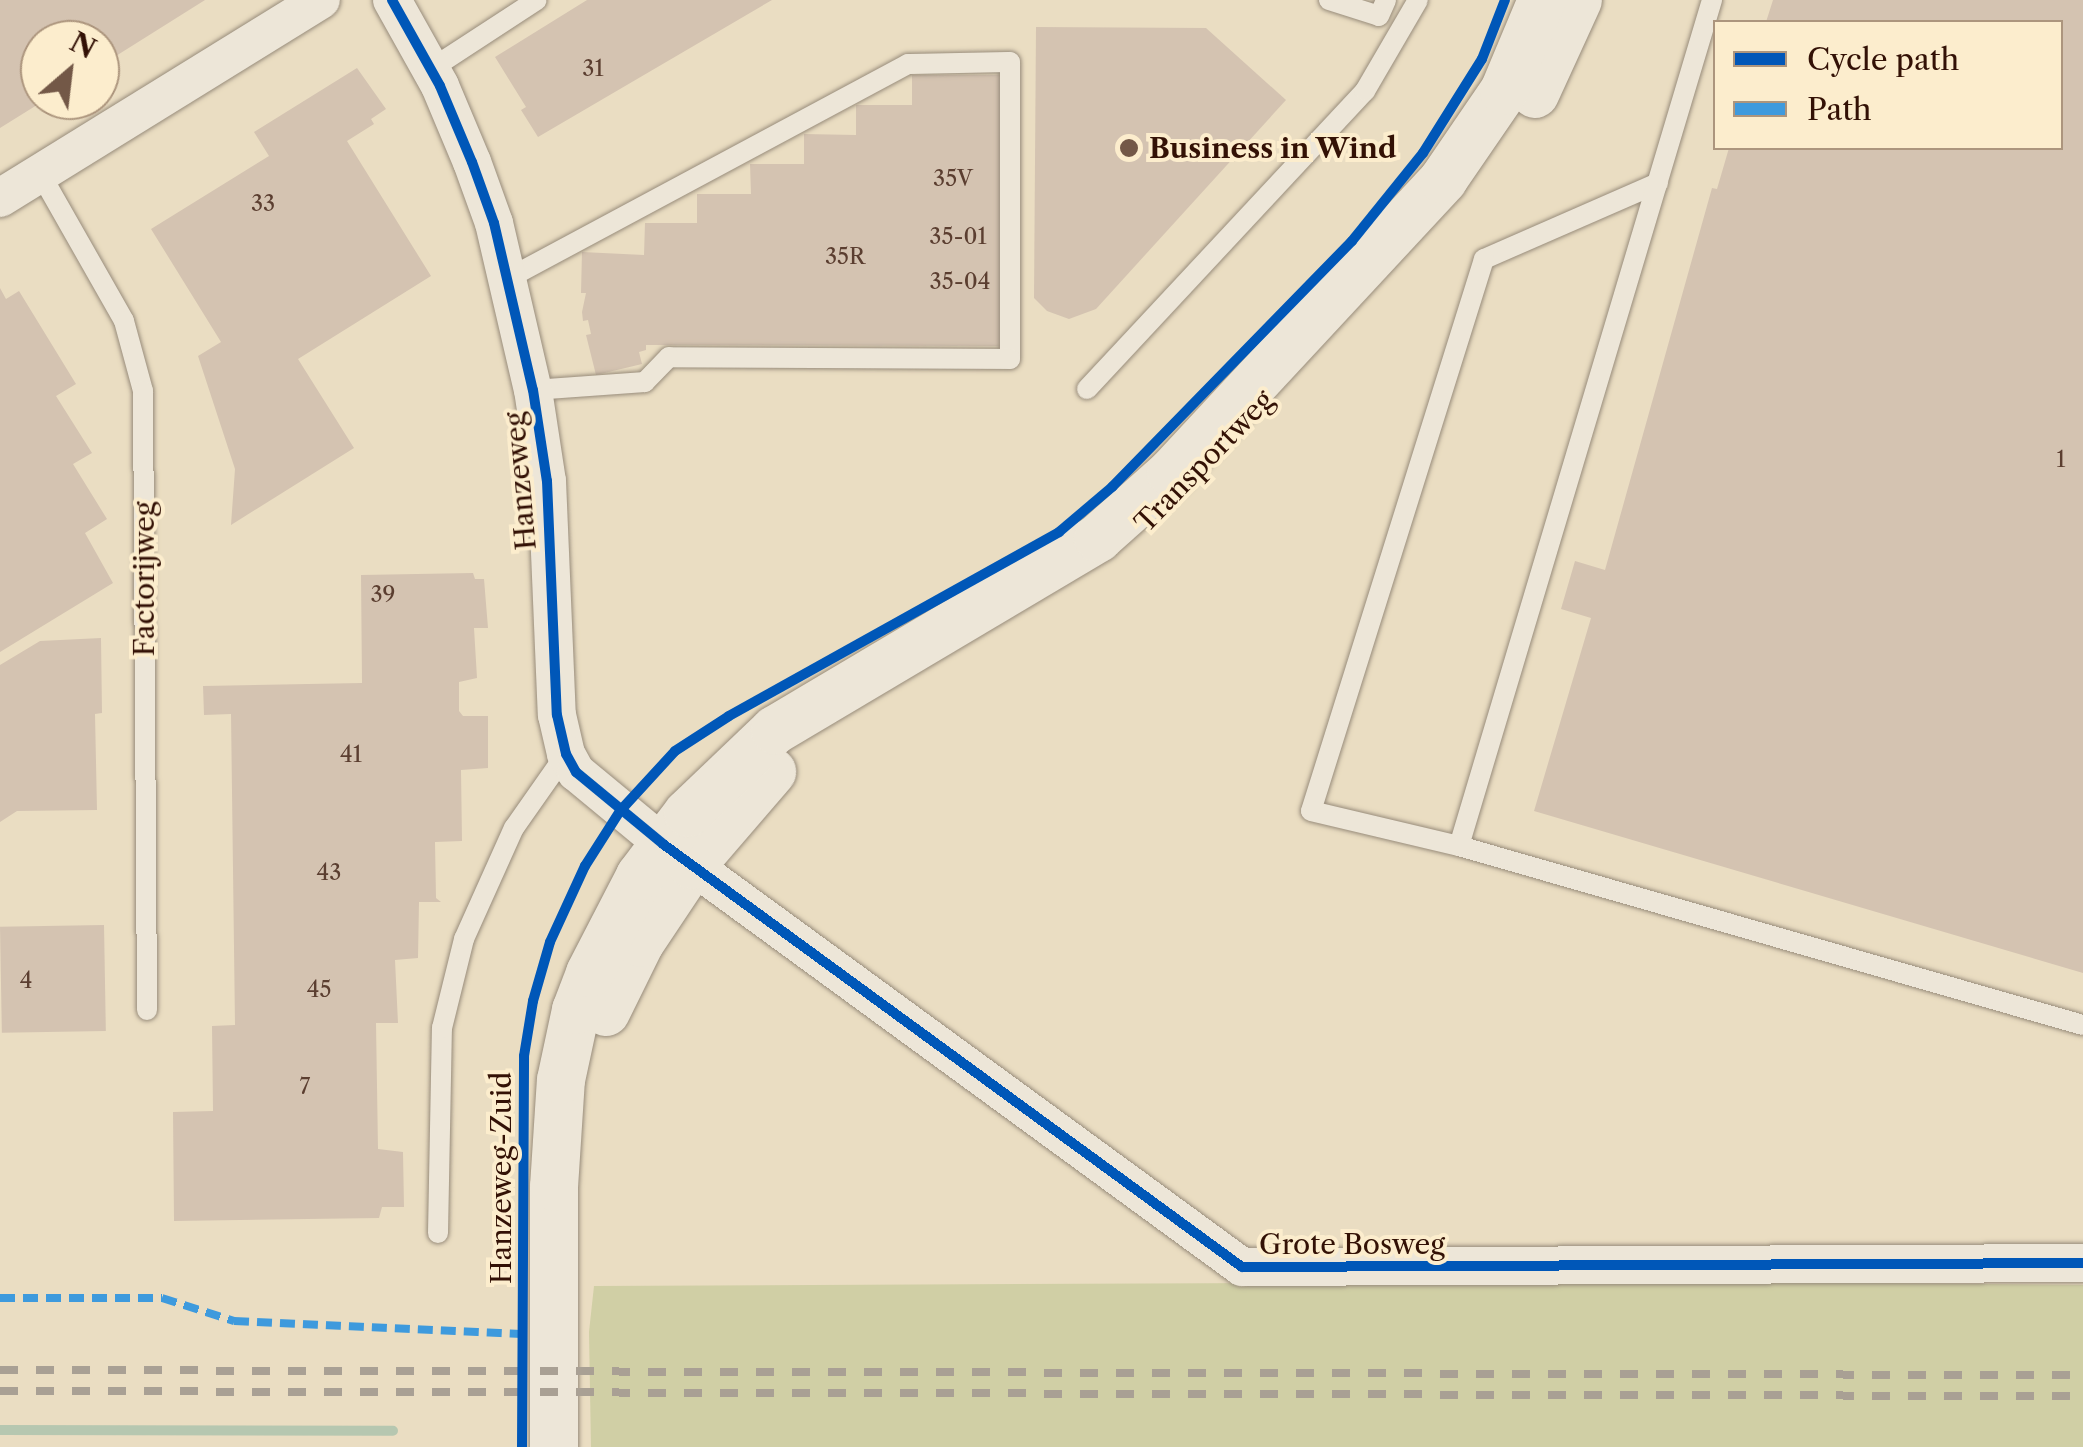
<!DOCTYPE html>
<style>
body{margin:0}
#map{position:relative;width:2083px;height:1447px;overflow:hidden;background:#eaddc2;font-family:"Libre Caslon Text",serif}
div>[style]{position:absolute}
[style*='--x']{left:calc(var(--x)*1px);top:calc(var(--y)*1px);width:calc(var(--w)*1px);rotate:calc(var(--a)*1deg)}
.green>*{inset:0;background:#d0cfa5}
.stream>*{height:10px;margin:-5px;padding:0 5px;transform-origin:5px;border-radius:5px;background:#b6c7b0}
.building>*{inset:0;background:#d4c3b1;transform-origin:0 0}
.roads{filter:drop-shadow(0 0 2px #988c7b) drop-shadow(0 0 2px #988c7b)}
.service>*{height:20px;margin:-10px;padding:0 10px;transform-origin:10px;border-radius:10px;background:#ede6d8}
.minor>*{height:38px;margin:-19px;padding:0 19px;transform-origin:19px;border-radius:19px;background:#ede6d8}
.tertiary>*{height:48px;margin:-24px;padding:0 24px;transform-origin:24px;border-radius:24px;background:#ede6d8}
.rail>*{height:8px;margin-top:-4px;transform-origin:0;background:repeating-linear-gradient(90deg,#a9a094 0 18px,transparent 0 36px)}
.quiet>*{height:8px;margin-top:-4px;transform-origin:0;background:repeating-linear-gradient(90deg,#3e9add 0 15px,transparent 0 23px)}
.cycleway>*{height:10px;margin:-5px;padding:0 5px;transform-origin:5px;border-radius:5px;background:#0057b8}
.dots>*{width:28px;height:28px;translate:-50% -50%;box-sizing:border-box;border:5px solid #fcedcd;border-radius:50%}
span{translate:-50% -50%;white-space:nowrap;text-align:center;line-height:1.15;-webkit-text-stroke:8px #fcedcd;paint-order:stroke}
.number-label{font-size:22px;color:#5b3e30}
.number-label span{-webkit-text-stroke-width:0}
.poi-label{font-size:28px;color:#331105;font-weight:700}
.left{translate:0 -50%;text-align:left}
.street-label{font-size:28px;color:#331105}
.legend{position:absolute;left:1713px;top:20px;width:350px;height:130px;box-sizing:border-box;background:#fcedcd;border:2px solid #ac957d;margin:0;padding:12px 18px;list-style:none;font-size:30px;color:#331105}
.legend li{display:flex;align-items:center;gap:20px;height:50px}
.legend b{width:50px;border:2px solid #ac957d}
.north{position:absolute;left:20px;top:20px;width:100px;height:100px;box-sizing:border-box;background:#fcedcd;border:2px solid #ac957d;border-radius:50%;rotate:28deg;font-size:28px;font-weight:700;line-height:40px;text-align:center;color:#331105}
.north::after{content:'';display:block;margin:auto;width:35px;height:45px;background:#735847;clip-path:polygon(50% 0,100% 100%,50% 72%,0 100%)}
</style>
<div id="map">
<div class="green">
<i style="clip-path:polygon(1688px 1281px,2083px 1285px,2083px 1447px,591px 1447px,589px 1332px,594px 1286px)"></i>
</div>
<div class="stream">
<i style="--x:0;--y:1430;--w:393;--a:0.1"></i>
</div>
<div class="building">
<i style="clip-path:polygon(0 0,205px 0,100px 66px,100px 40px,40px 40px,40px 100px,45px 100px,0 128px)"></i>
<i style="clip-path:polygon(587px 0,772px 0,538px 137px,521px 110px,526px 107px,495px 57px)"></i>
<i style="clip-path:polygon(1773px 0,2083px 0,2083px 973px,1534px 811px,1591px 618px,1561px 609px,1575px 561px,1605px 570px,1712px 188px,1717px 189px,1729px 148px,2060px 148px,2060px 22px,1766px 22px)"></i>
<i style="clip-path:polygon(1036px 27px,1206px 28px,1286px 100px,1096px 309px,1069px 319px,1047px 311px,1034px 298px)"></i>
<i style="clip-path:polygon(357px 68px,386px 109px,371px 119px,374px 124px,347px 141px,431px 276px,298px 359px,354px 448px,231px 525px,235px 469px,198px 356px,221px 342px,151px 229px,269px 156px,254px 132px)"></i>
<i style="clip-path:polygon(912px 75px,1001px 75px,1000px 346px,646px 345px,646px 350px,639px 352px,642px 364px,596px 375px,586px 335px,591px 334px,588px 320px,583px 321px,582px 312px,586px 293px,581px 293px,582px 252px,644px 255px,645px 223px,697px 223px,697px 194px,751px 194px,750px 164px,804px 164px,804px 134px,856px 135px,856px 105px,912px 105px)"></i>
<i style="clip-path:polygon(0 288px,6px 299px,19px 291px,76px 384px,56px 396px,92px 453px,73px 464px,107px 519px,85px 533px,113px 583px,0 652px)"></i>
<i style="clip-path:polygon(473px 573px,475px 579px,484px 579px,488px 628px,474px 628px,477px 678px,459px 682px,459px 711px,463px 716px,488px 716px,488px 768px,461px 770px,462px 841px,435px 842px,436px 898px,441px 902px,419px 902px,418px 958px,395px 960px,398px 1023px,376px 1023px,378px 1149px,403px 1152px,404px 1207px,382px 1207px,379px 1218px,174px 1221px,173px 1112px,213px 1111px,212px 1026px,235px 1025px,231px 714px,204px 715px,203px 686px,362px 683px,361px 575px)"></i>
<i style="clip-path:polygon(101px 638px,102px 713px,95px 714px,97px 810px,17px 811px,0 822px,0 665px,40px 641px)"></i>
<i style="left:104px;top:925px;width:106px;height:104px;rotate:89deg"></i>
</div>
<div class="roads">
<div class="service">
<i style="--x:1329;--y:0;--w:52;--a:17.7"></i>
<i style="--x:1379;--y:16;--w:17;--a:-66"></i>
<i style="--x:431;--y:69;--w:126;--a:-33.1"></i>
<i style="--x:40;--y:173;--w:170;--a:60.4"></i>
<i style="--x:124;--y:321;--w:73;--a:74.8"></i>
<i style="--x:143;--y:391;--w:619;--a:89.63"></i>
<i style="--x:1658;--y:183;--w:190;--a:156.4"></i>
<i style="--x:1484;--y:259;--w:578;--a:107.4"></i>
<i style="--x:1311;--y:811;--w:152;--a:13.3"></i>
<i style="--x:1459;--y:846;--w:649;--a:16.01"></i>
<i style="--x:507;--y:279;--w:455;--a:-28.2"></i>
<i style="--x:908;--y:64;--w:102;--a:-1.1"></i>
<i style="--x:1010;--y:62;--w:297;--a:90"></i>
<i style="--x:1010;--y:359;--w:341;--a:-179.7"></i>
<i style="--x:669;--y:357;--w:35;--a:134"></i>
<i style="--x:645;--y:382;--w:112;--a:175.9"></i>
<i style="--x:1087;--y:389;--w:408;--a:-47"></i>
<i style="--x:1365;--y:91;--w:105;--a:-59.8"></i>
<i style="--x:1459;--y:846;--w:883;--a:-73.35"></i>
<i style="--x:438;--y:1233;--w:205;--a:-88.9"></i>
<i style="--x:442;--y:1028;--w:92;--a:-76.1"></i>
<i style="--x:464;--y:939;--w:122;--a:-65.8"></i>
<i style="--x:514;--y:828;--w:90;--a:-54.9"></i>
</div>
<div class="minor">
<i style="--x:392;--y:0;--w:98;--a:60.8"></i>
<i style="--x:440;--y:86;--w:82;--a:67.2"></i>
<i style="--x:472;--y:162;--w:65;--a:70.2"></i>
<i style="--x:494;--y:223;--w:171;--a:76.9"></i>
<i style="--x:533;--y:390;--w:92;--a:81.3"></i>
<i style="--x:547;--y:481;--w:234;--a:87.6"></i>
<i style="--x:557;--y:715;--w:40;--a:77"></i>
<i style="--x:566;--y:754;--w:21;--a:61"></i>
<i style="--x:576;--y:772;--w:113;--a:39.6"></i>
<i style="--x:663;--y:844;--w:717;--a:36.15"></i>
<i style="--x:1242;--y:1267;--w:841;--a:-0.27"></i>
<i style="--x:0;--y:198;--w:377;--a:-31.7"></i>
</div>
<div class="tertiary">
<i style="--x:1535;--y:94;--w:103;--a:-65.4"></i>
<i style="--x:606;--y:1012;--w:77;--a:-63.8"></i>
<i style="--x:640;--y:943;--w:94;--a:-56.3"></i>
<i style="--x:692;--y:865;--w:123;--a:-49.3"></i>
<i style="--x:554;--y:1447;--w:260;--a:-90"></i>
<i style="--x:554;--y:1187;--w:107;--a:-86.3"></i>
<i style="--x:561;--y:1080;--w:72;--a:-77.9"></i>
<i style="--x:576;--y:1010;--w:40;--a:-69"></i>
<i style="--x:590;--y:973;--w:109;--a:-62.7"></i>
<i style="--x:640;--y:876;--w:79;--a:-52.7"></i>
<i style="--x:688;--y:813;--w:120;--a:-43.7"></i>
<i style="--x:775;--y:730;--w:376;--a:-30.7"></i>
<i style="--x:1098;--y:538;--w:98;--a:-41.7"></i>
<i style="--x:1171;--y:473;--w:400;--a:-47.1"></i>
<i style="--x:1443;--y:180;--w:108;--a:-55.6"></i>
<i style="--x:1504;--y:91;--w:99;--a:-67.3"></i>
</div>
</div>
<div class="rail">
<i style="--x:0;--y:1370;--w:2083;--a:0.14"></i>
<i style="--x:0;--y:1391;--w:2083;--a:0.14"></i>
</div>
<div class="quiet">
<i style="--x:0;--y:1298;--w:162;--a:0"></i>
<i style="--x:162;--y:1298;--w:76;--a:17.7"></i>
<i style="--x:234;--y:1321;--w:288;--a:2.6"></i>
</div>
<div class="cycleway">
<i style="--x:392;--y:0;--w:98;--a:60.8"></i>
<i style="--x:440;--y:86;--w:82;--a:67.2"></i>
<i style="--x:472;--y:162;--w:65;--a:70.2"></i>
<i style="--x:494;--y:223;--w:171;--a:76.9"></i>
<i style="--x:533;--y:390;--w:92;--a:81.3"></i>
<i style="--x:547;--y:481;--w:234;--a:87.6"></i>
<i style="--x:557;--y:715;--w:40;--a:77"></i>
<i style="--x:566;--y:754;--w:21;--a:61"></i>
<i style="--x:576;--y:772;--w:113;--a:39.6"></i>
<i style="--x:663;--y:844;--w:717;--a:36.15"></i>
<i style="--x:1242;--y:1267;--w:841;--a:-0.27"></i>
<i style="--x:522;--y:1447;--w:391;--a:-89.7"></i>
<i style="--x:524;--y:1056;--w:56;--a:-80.7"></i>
<i style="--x:533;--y:1001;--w:61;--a:-73.9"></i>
<i style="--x:550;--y:942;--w:84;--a:-65.3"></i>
<i style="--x:585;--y:866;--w:65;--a:-57.5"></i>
<i style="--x:620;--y:811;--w:81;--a:-47.5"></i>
<i style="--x:675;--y:751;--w:64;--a:-32.9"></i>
<i style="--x:729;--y:716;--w:378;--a:-29.1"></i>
<i style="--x:1059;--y:532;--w:70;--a:-40.3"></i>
<i style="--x:1112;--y:487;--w:344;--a:-45.7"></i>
<i style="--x:1352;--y:241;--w:113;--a:-51.1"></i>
<i style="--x:1423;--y:153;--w:111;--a:-57.9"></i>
<i style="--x:1482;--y:59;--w:63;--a:-68.7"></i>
</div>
<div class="dots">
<i style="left:1129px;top:148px;background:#735847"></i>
</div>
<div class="number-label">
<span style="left:593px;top:69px">31</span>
<span style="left:953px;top:179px">35V</span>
<span style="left:263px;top:204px">33</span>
<span style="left:958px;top:237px">35-01</span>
<span style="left:845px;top:257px">35R</span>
<span style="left:960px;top:282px">35-04</span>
<span style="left:2061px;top:460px">1</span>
<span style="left:383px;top:595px">39</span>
<span style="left:351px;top:755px">41</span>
<span style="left:329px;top:873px">43</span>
<span style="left:26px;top:981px">4</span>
<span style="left:319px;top:990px">45</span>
<span style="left:305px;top:1087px">7</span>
</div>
<div class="poi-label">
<span class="left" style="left:1149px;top:148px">Business in Wind</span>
</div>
<div class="street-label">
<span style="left:1204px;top:461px;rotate:-46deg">Transportweg</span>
<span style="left:520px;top:481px;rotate:-95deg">Hanzeweg</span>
<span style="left:144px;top:579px;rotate:-90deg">Factorijweg</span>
<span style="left:501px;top:1178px;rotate:-90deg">Hanzeweg-Zuid</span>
<span style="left:1352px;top:1244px">Grote Bosweg</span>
</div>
<ul class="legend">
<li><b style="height:12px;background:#0057b8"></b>Cycle path</li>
<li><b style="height:12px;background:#3e9add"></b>Path</li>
</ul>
<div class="north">N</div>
</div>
